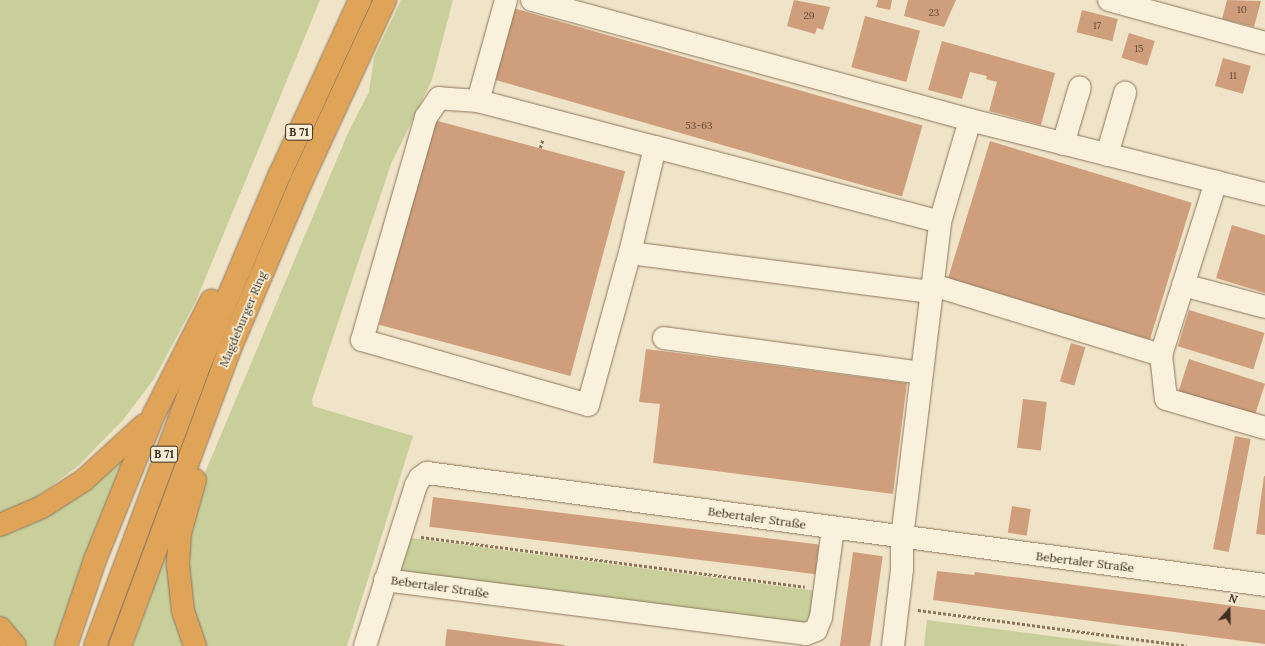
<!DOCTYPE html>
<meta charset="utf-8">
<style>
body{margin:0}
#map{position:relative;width:1265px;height:646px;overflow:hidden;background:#f0e4c8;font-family:Lora,serif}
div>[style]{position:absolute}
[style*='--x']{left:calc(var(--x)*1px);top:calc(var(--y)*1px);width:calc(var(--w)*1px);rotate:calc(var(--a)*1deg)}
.green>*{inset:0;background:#c9cf9b}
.building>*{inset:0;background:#cf9f7d;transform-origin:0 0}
.path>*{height:2.5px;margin-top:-1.25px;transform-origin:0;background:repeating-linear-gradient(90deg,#8d765c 0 3px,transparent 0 5px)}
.roads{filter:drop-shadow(0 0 1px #8d765c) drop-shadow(0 0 1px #8d765c)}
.minor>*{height:22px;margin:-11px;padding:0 11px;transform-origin:11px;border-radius:11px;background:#faf1dc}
.highway>*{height:22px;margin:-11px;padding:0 11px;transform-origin:11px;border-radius:11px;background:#e0a458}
span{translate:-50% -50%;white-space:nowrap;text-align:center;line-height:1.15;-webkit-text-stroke:3.5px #f7eed8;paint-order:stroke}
.number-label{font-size:10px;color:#624a37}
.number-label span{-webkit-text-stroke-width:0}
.shield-label span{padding:1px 3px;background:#f7eed8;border:1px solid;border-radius:3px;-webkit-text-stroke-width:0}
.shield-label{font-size:11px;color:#3d2e20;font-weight:700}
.street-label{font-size:12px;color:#3d2e20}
.north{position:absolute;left:1209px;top:590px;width:40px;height:40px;-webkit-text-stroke:3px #f7eed8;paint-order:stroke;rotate:20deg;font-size:11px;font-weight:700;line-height:16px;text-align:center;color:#3d2e20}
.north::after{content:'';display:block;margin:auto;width:14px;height:18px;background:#3d2e20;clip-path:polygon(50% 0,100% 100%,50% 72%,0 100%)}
</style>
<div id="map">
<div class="green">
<i style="clip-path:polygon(0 0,320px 0,196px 301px,154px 379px,123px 420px,78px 466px,35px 498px,0 514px)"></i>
<i style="clip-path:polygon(401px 0,453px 0,432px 80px,391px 164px,312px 400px,313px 406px,413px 436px,347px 646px,205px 646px,193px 613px,188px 582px,188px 540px,201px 482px,348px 133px,369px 92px,374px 57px)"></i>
<i style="clip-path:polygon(124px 459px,56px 646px,27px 646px,0 616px,0 536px,94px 484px)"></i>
<i style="clip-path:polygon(411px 538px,818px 591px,810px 617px,803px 623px,400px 575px)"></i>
<i style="clip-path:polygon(168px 545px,184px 646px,133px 646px)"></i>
<i style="clip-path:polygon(927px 620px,1128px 646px,924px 646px)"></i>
</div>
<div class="building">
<i style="clip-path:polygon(794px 0,830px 7px,823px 30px,817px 28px,815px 34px,787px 26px)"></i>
<i style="clip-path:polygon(878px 0,892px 0,890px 10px,876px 7px)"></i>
<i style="clip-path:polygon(908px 0,956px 0,944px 27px,904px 16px)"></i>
<i style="clip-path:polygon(1227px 0,1261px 1px,1254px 27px,1222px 19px)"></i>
<i style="left:513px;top:8px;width:426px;height:74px;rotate:16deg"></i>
<i style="left:1082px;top:10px;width:37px;height:23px;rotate:14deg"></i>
<i style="left:865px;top:16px;width:57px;height:53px;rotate:15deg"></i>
<i style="left:1129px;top:33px;width:27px;height:26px;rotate:17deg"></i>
<i style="clip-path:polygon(942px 41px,1055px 73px,1041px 125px,989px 111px,997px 82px,986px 79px,987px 76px,970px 72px,962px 99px,928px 90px)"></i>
<i style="left:1223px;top:58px;width:29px;height:29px;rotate:16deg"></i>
<i style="left:434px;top:120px;width:198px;height:212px;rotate:15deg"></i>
<i style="left:990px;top:141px;width:211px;height:143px;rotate:17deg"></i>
<i style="clip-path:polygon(1232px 225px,1265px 235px,1265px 293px,1216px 278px)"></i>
<i style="left:1189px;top:310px;width:79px;height:38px;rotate:17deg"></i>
<i style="left:1071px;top:343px;width:15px;height:40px;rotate:16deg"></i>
<i style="clip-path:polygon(646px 349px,907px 383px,893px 494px,653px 463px,660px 404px,639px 402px)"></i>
<i style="left:1189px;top:359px;width:80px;height:36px;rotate:18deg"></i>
<i style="left:1023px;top:399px;width:24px;height:49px;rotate:7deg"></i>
<i style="left:1235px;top:436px;width:16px;height:115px;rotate:11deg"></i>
<i style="clip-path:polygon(1264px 476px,1265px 476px,1265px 535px,1256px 534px)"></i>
<i style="left:433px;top:497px;width:389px;height:30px;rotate:7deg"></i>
<i style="left:1012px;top:506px;width:19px;height:27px;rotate:9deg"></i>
<i style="left:853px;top:552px;width:30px;height:95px;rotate:8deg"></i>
<i style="clip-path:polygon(937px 571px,974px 575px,975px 572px,1265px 610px,1265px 644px,933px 600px)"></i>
<i style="clip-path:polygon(447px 629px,565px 645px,564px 646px,445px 646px)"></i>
</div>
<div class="path">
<i style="--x:540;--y:148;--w:9;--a:-72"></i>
<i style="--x:421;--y:537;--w:387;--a:7.4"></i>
<i style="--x:918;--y:610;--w:271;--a:7.6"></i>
</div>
<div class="roads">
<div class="minor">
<i style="--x:506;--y:0;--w:105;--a:105.5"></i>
<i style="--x:478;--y:101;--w:183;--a:14.6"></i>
<i style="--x:532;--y:0;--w:454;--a:15.3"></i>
<i style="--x:1109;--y:0;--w:162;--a:15.4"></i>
<i style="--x:478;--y:101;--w:39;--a:-176"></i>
<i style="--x:439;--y:98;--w:23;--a:124"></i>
<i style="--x:426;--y:117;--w:232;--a:106"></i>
<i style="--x:362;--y:340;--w:235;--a:16"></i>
<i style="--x:588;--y:405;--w:158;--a:-74.6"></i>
<i style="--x:630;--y:253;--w:109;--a:-76.7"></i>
<i style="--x:655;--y:147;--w:295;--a:14.7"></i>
<i style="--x:1063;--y:144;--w:59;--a:-73.4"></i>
<i style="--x:1107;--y:155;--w:65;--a:-73.8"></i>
<i style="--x:630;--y:253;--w:305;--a:7.4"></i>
<i style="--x:933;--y:285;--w:239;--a:17.1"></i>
<i style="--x:1161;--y:355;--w:182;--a:-72.4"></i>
<i style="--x:1183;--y:285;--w:85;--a:15"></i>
<i style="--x:664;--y:338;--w:260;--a:7.7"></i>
<i style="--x:1161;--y:355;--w:44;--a:83.5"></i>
<i style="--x:1166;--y:399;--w:103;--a:16.3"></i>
<i style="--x:385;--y:580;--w:424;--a:7.3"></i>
<i style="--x:806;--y:634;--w:11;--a:-22"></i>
<i style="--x:816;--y:630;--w:14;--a:-69"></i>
<i style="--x:821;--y:617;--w:90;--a:-82.3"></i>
<i style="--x:365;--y:646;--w:169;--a:-72.4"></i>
<i style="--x:416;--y:485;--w:8;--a:-60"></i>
<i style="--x:420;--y:478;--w:9;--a:-36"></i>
<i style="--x:427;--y:473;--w:845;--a:7.61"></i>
<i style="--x:893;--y:646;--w:78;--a:-83.3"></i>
<i style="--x:902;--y:569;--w:31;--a:-90"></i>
<i style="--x:902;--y:538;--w:318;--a:-83.1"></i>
<i style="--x:940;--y:222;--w:106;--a:-73.6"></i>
<i style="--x:970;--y:120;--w:304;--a:14.1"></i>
</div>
<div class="highway">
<i style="--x:195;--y:480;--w:55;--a:105.8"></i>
<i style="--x:180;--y:533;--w:32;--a:94"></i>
<i style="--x:178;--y:565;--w:46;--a:83.8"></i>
<i style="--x:183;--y:611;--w:37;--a:71"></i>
<i style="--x:0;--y:525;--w:46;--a:-23.2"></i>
<i style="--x:42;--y:507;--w:50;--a:-32.7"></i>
<i style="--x:84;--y:480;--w:81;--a:-42.5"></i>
<i style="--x:0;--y:628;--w:23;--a:50"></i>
<i style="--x:66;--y:646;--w:91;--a:-71.4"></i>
<i style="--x:95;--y:560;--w:157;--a:-68"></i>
<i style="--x:154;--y:414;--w:127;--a:-63.2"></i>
<i style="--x:95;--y:646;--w:293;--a:-69.6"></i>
<i style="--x:197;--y:371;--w:214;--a:-67.2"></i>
<i style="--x:280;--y:174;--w:192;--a:-65.3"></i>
<i style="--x:120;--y:646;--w:314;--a:-69.7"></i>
<i style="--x:229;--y:351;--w:186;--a:-66.9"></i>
<i style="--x:302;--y:180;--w:198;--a:-65.2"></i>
</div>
</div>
<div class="number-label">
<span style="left:1242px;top:10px">10</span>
<span style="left:934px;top:13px">23</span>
<span style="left:809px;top:16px">29</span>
<span style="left:1097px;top:26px">17</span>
<span style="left:1139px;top:49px">15</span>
<span style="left:1233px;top:76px">11</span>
<span style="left:699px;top:126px">53-63</span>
</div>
<div class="shield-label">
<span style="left:299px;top:132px">B 71</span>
<span style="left:164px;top:454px">B 71</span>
</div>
<div class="street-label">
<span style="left:243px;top:319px;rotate:-67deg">Magdeburger Ring</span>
<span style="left:757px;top:518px;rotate:8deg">Bebertaler Straße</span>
<span style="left:1085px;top:562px;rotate:7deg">Bebertaler Straße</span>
<span style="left:440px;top:587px;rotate:8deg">Bebertaler Straße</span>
</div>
<div class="north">N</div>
</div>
